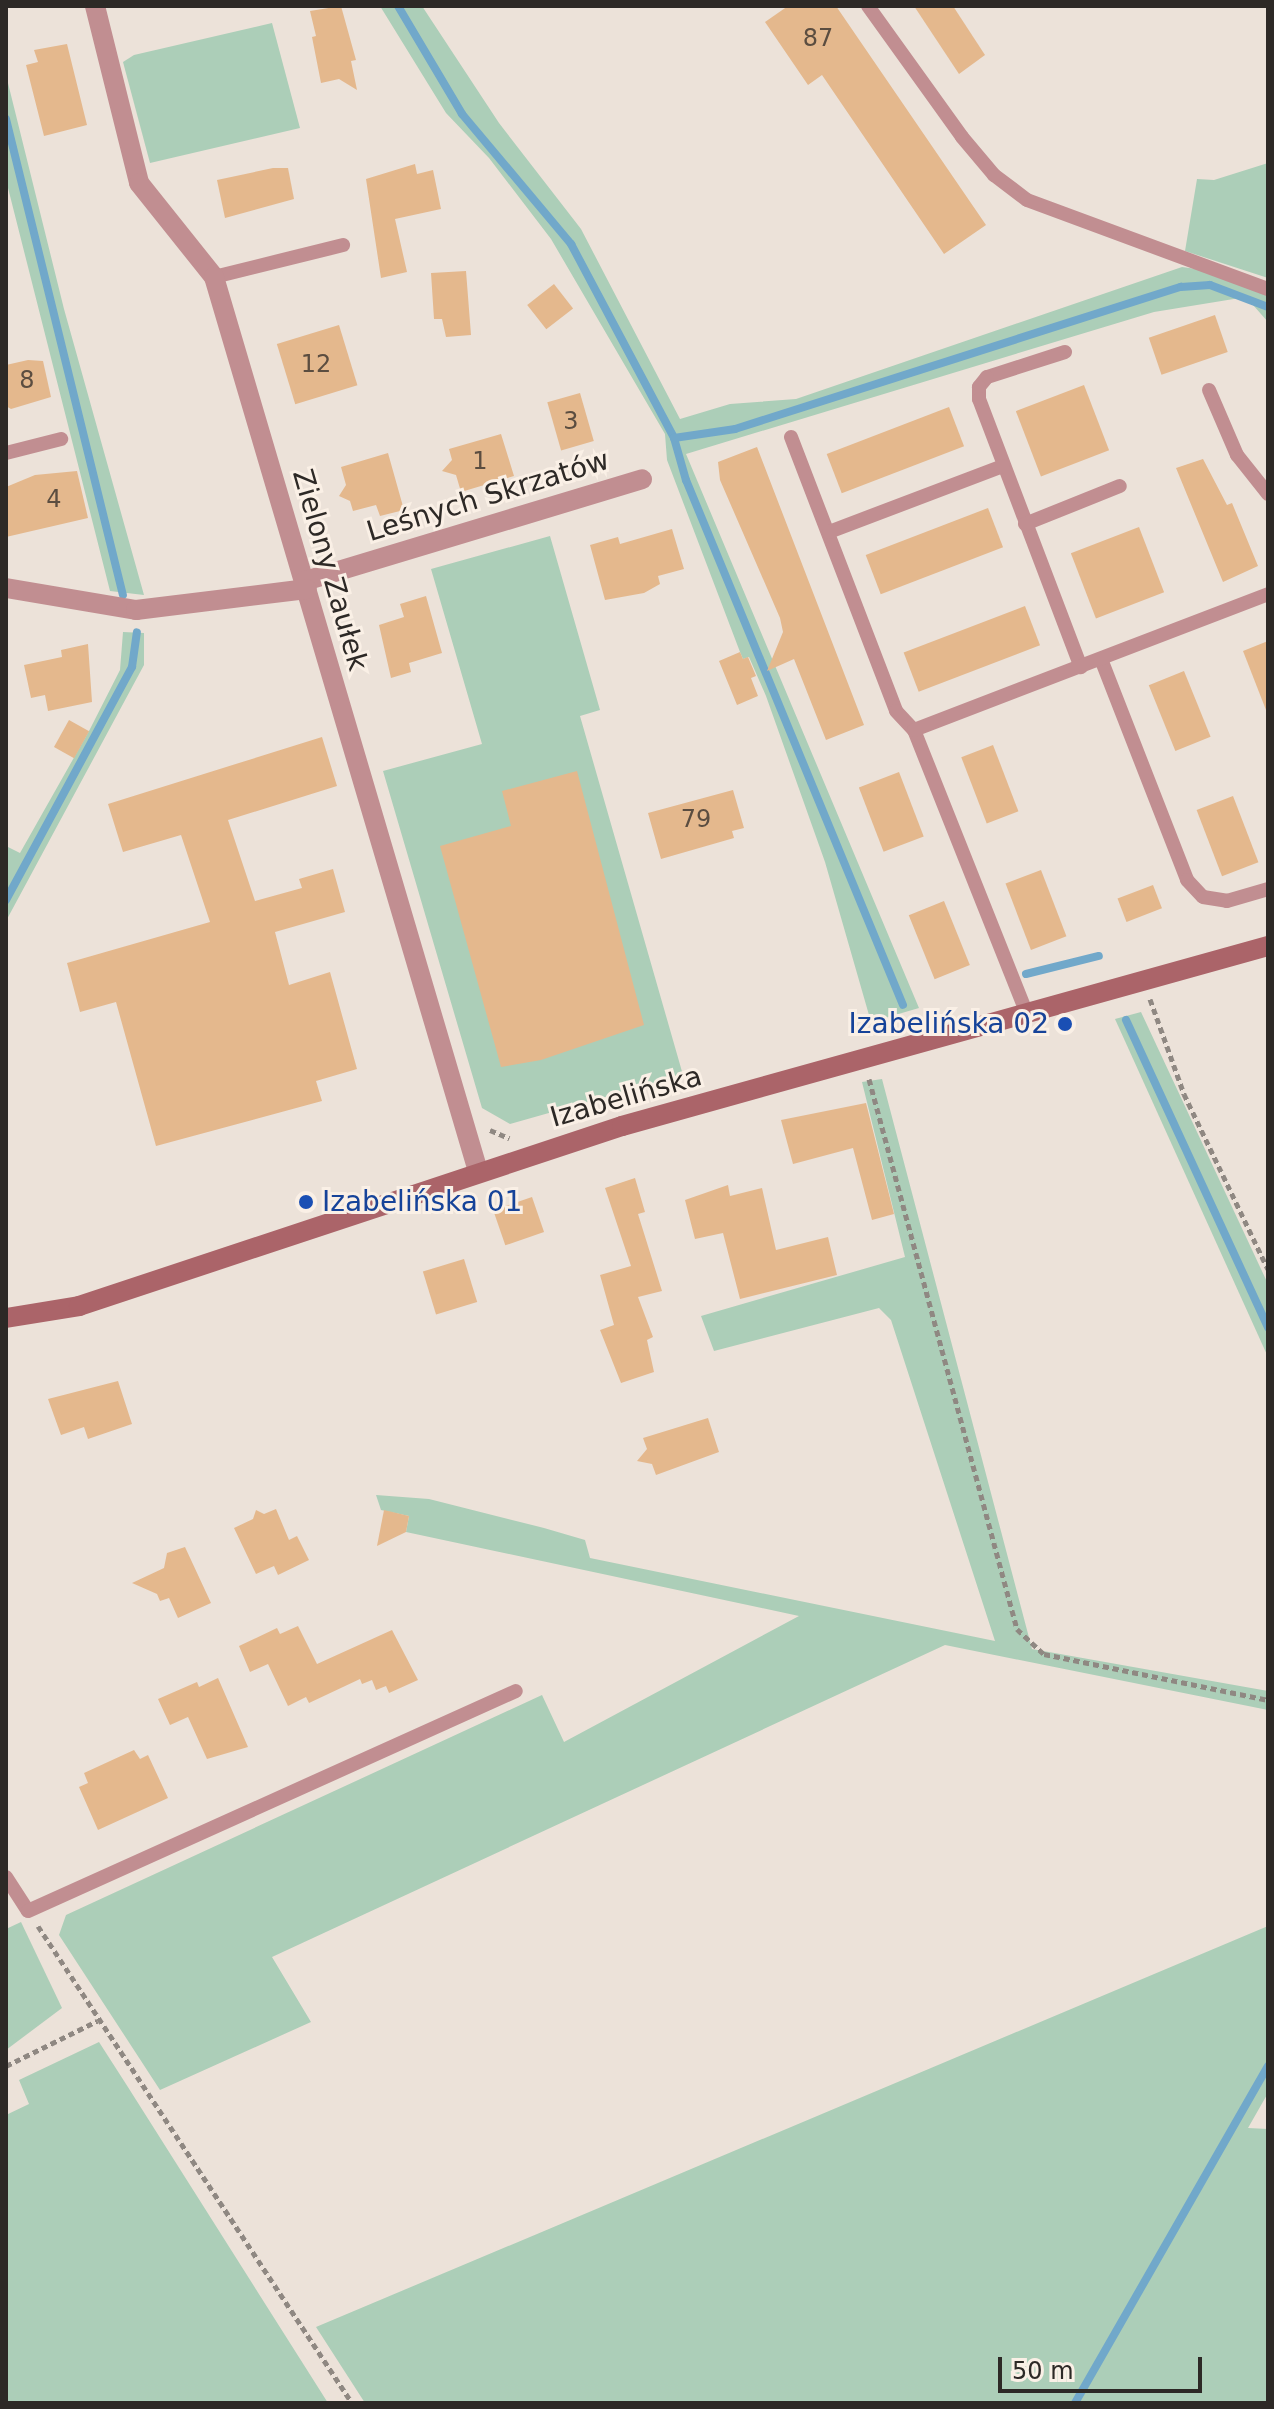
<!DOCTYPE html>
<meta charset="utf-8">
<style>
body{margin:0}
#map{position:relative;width:1274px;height:2409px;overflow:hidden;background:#ece2d9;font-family:"DejaVu Sans",sans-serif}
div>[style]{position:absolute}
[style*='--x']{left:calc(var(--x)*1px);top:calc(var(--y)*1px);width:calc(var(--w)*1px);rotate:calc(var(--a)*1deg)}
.green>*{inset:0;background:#acceb8}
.stream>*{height:8px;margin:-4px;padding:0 4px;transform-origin:4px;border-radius:4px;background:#71a8ca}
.building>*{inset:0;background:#e4b88d;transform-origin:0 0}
.path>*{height:5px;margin-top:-2.5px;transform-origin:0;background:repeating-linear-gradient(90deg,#8f8882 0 6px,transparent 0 10px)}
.lane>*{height:14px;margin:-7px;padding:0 7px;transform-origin:7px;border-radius:7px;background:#c18e91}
.street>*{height:20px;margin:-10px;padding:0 10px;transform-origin:10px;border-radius:10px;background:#c18e91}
.secondary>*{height:20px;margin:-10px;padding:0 10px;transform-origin:10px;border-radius:10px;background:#ab6469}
.dots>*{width:22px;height:22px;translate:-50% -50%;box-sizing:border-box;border:4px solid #faf0e6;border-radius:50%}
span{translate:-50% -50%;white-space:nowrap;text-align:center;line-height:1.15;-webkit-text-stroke:6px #faf0e6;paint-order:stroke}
.number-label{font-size:24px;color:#5b4d40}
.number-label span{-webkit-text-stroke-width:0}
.street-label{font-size:28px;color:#2d2926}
.transit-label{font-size:28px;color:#164399}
.right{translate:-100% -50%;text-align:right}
.left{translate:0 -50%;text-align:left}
.frame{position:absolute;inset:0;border:8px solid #2d2926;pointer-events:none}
.scale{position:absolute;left:998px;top:2357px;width:204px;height:36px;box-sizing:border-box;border:4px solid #2d2926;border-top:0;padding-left:10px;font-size:24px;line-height:28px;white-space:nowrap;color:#2d2926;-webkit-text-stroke:6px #faf0e6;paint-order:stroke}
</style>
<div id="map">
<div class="green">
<i style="clip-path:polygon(380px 6px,422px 6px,499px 123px,581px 229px,680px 419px,730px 404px,796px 399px,1182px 267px,1204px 270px,1268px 296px,1268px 322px,1246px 297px,1154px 312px,686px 454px,919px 1008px,871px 1022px,825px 862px,766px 696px,749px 657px,743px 659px,740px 652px,667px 460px,665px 434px,551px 239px,489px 158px,446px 113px)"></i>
<i style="clip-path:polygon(272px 23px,300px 128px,150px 163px,123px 62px,134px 55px)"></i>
<i style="clip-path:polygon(6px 75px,64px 309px,144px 595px,110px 591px,6px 180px)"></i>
<i style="clip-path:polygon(1268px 163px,1268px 278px,1185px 251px,1197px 179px,1214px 180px)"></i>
<i style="clip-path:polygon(550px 536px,600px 710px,580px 716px,683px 1075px,510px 1124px,482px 1108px,383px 771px,482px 744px,431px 569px)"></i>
<i style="clip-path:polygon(123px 632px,144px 633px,144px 665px,6px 921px,6px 846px,20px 853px,89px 731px,120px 670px)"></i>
<i style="clip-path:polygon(1141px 1012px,1268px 1284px,1268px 1357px,1115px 1019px)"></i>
<i style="clip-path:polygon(882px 1079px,1032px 1649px,1268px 1691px,1268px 1710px,945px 1645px,272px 1957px,311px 2022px,160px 2090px,59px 1935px,66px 1915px,542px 1695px,564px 1742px,799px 1616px,406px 1532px,409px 1516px,381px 1510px,376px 1495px,429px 1499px,544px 1528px,585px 1540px,590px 1558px,995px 1641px,891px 1320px,879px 1308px,714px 1351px,701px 1316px,905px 1257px,862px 1082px)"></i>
<i style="clip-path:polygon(21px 1922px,62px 2008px,6px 2050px,6px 1929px)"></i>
<i style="clip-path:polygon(1268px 1926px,1268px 2093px,1248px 2128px,1268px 2129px,1268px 2403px,365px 2403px,316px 2327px)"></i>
<i style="clip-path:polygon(99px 2042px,126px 2084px,328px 2403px,6px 2403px,6px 2115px,29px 2104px,19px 2080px)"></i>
</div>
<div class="stream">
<i style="--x:398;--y:6;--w:126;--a:59.3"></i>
<i style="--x:462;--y:114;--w:170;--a:50"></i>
<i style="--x:571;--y:244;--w:220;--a:62"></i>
<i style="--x:674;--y:438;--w:44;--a:74.1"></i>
<i style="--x:686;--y:480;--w:568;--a:67.54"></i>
<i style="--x:6;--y:119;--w:490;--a:76.2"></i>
<i style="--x:674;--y:438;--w:62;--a:-8.4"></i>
<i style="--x:735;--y:429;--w:468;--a:-17.7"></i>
<i style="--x:1181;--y:287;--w:29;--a:-4"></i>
<i style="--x:1210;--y:285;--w:62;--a:20.8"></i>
<i style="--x:6;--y:900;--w:265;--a:-61.6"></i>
<i style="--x:132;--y:667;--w:35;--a:-82"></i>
<i style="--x:1026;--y:974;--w:75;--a:-13.9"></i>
<i style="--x:1126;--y:1020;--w:339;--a:65.2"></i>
<i style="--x:1075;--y:2403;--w:388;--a:-60.2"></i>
</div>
<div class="building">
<i style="clip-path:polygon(341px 6px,356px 60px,351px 61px,357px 90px,339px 79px,321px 83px,312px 37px,316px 36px,310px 11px)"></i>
<i style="clip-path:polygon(788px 6px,836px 6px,986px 225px,944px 254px,822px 75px,808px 85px,765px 22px)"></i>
<i style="clip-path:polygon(914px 6px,953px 6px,985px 55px,959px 74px)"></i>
<i style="clip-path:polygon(67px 44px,87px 125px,44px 136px,26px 65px,38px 62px,34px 50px)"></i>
<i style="clip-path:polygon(415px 164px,417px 174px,433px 170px,441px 209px,395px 219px,407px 272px,381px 278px,366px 179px)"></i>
<i style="clip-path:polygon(273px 168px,288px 168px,294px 199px,225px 218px,217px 180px)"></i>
<i style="clip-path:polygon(466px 271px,471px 335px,446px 337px,442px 319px,434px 319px,431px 273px)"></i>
<i style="left:554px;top:284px;width:31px;height:34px;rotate:52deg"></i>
<i style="left:1215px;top:315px;width:39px;height:70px;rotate:71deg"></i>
<i style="left:339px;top:325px;width:63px;height:65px;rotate:73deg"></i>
<i style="clip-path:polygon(28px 360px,43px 361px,51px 397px,11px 409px,6px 406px,6px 365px)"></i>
<i style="left:1084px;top:385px;width:70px;height:73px;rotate:69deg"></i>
<i style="left:580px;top:393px;width:50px;height:34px;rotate:74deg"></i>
<i style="left:949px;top:407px;width:42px;height:131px;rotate:69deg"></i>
<i style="clip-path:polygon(501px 434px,514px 476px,461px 492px,456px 475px,442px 471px,452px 460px,449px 449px)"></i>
<i style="clip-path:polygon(757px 447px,864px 725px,826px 740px,794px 659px,767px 671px,783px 632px,780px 618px,720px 480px,718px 462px)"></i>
<i style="clip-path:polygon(388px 453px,404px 510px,380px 516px,376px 505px,353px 511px,350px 501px,339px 496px,346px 485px,341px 467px)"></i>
<i style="clip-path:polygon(1203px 459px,1227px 505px,1232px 503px,1258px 566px,1223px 582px,1176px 468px)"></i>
<i style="clip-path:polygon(77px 471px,88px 518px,6px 537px,6px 487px,35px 475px)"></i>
<i style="left:988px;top:508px;width:42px;height:131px;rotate:69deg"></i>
<i style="left:1139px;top:527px;width:70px;height:73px;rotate:69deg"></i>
<i style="clip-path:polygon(672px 529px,684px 569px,658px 576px,660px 584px,644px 593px,605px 600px,590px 545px,618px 537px,620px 544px)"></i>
<i style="clip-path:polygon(426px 596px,442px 653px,409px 663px,411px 672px,391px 678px,379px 625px,404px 617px,400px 604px)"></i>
<i style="left:1025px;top:606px;width:42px;height:130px;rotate:69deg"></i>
<i style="clip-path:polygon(1268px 641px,1268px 710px,1266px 710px,1243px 651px)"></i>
<i style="clip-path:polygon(88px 644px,92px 702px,48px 711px,45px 695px,31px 698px,24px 665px,62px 657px,61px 650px)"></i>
<i style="clip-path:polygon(740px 652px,743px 659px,748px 657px,756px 676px,751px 678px,758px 696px,737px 705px,719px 661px)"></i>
<i style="left:1184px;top:671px;width:71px;height:38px;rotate:68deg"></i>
<i style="left:69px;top:720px;width:23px;height:31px;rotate:29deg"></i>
<i style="clip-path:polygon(322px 737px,337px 786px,228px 820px,255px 901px,302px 888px,299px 879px,333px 869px,345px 912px,275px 932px,289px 985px,330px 972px,357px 1069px,316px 1081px,322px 1101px,156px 1146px,116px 1002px,80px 1012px,67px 963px,210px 922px,181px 835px,123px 852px,108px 804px)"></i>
<i style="left:993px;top:745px;width:71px;height:34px;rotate:69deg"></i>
<i style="clip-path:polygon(577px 771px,644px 1025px,541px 1060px,501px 1067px,440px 846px,511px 826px,502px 791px)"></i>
<i style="left:899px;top:772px;width:69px;height:43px;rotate:69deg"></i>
<i style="clip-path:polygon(733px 790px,744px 828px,732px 831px,734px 838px,661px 859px,648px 813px)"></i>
<i style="left:1233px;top:796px;width:71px;height:39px;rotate:69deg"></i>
<i style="left:1041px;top:870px;width:71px;height:38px;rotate:69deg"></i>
<i style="left:1153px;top:885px;width:25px;height:38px;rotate:69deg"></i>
<i style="left:944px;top:901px;width:69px;height:38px;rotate:68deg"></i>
<i style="clip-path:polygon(866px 1103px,894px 1214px,872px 1220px,853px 1148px,793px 1164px,781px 1120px)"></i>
<i style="clip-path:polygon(635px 1178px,645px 1212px,638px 1214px,662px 1291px,638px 1297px,653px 1337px,647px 1340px,654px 1372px,621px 1383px,600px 1330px,614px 1325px,600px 1275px,631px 1266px,605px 1188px)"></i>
<i style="clip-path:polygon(728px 1185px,730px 1196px,762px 1188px,776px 1250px,828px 1237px,837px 1275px,740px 1299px,723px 1233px,695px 1239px,685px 1200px)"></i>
<i style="left:532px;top:1197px;width:37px;height:41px;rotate:71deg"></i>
<i style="left:464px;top:1259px;width:45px;height:43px;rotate:73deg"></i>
<i style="clip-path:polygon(118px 1381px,132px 1424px,88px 1439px,84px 1427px,61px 1435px,48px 1399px)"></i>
<i style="clip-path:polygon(708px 1418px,719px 1452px,656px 1475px,652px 1464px,637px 1461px,647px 1449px,643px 1438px)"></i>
<i style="clip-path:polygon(276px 1509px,289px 1540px,297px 1536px,309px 1560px,278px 1575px,274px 1566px,256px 1574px,234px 1528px,253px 1519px,256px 1510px,264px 1514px)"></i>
<i style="clip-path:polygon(384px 1510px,409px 1516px,406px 1532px,377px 1546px)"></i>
<i style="clip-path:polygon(185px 1547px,211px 1603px,178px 1618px,169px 1598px,160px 1601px,157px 1594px,132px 1583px,164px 1568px,167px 1553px)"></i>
<i style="clip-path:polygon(298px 1626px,317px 1664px,392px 1630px,418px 1680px,389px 1693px,386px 1686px,376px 1690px,372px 1680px,362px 1684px,360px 1679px,309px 1703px,306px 1697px,288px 1706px,268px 1664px,250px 1672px,239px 1646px,277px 1628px,280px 1634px)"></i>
<i style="clip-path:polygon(218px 1678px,248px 1747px,207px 1759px,188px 1717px,170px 1725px,158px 1699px,197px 1682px,199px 1687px)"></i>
<i style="clip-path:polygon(134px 1750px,140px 1759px,148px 1755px,168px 1798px,98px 1830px,79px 1787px,88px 1783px,84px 1773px)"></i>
</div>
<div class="path">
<i style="--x:1150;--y:999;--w:101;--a:70.3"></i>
<i style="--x:1184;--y:1094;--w:194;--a:64.4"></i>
<i style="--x:869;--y:1079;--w:570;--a:74.94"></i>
<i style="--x:1017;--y:1629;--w:37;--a:43"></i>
<i style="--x:1044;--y:1654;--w:229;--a:11.6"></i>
<i style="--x:490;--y:1130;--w:21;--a:23"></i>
<i style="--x:38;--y:1926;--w:571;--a:56.64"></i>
<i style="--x:6;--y:2066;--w:102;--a:-26.3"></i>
</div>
<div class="lane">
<i style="--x:868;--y:6;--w:161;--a:54.3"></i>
<i style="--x:962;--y:137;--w:50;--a:49.9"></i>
<i style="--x:994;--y:175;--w:41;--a:37.1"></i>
<i style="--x:1027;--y:200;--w:257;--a:20.3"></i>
<i style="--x:214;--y:277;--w:133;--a:-13.9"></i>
<i style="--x:1065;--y:352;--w:82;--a:162.2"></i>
<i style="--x:987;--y:377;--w:13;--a:129"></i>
<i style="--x:979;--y:387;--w:12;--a:90"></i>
<i style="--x:979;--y:399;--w:287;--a:69.2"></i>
<i style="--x:1209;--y:390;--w:71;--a:66.7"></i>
<i style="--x:1237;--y:455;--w:50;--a:51.5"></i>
<i style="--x:791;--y:437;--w:293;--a:69"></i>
<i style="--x:896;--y:711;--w:26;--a:47"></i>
<i style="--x:914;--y:730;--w:303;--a:68.3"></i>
<i style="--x:6;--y:453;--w:57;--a:-14.3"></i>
<i style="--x:1025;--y:524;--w:102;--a:-21.8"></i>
<i style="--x:829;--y:532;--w:186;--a:-20.8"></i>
<i style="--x:1101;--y:659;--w:237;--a:68.7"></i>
<i style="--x:1187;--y:880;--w:23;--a:47"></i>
<i style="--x:1203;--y:897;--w:24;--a:9"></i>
<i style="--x:1227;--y:901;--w:43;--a:-16.3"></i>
<i style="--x:914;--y:730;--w:379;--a:-21"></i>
<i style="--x:6;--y:1877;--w:40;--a:57.1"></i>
<i style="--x:28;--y:1911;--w:535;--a:-24.27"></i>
</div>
<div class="street">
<i style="--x:95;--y:6;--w:182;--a:76"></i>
<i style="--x:139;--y:183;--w:120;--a:51.4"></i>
<i style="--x:214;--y:277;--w:932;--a:73.55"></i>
<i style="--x:305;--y:581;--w:352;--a:-16.8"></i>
<i style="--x:6;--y:588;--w:132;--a:9.6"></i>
<i style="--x:136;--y:610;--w:172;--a:-7"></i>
</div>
<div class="secondary">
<i style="--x:6;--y:1318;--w:74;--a:-9.3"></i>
<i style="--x:79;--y:1306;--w:572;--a:-18.34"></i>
<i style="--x:622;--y:1126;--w:671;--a:-15.57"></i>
</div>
<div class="dots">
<i style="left:1065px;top:1024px;background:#1a4fb4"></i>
<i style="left:306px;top:1202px;background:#1a4fb4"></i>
</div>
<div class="number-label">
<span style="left:818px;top:39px">87</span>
<span style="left:316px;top:365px">12</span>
<span style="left:27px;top:381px">8</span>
<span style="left:571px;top:422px">3</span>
<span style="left:480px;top:462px">1</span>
<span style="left:54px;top:500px">4</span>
<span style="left:696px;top:820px">79</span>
</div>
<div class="street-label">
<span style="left:488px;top:496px;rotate:-17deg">Leśnych Skrzatów</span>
<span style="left:330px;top:570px;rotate:74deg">Zielony Zaułek</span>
<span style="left:626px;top:1097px;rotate:-16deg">Izabelińska</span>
</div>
<div class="transit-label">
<span class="right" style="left:1049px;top:1024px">Izabelińska 02</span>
<span class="left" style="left:322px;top:1202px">Izabelińska 01</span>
</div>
<div class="frame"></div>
<div class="scale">50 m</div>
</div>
